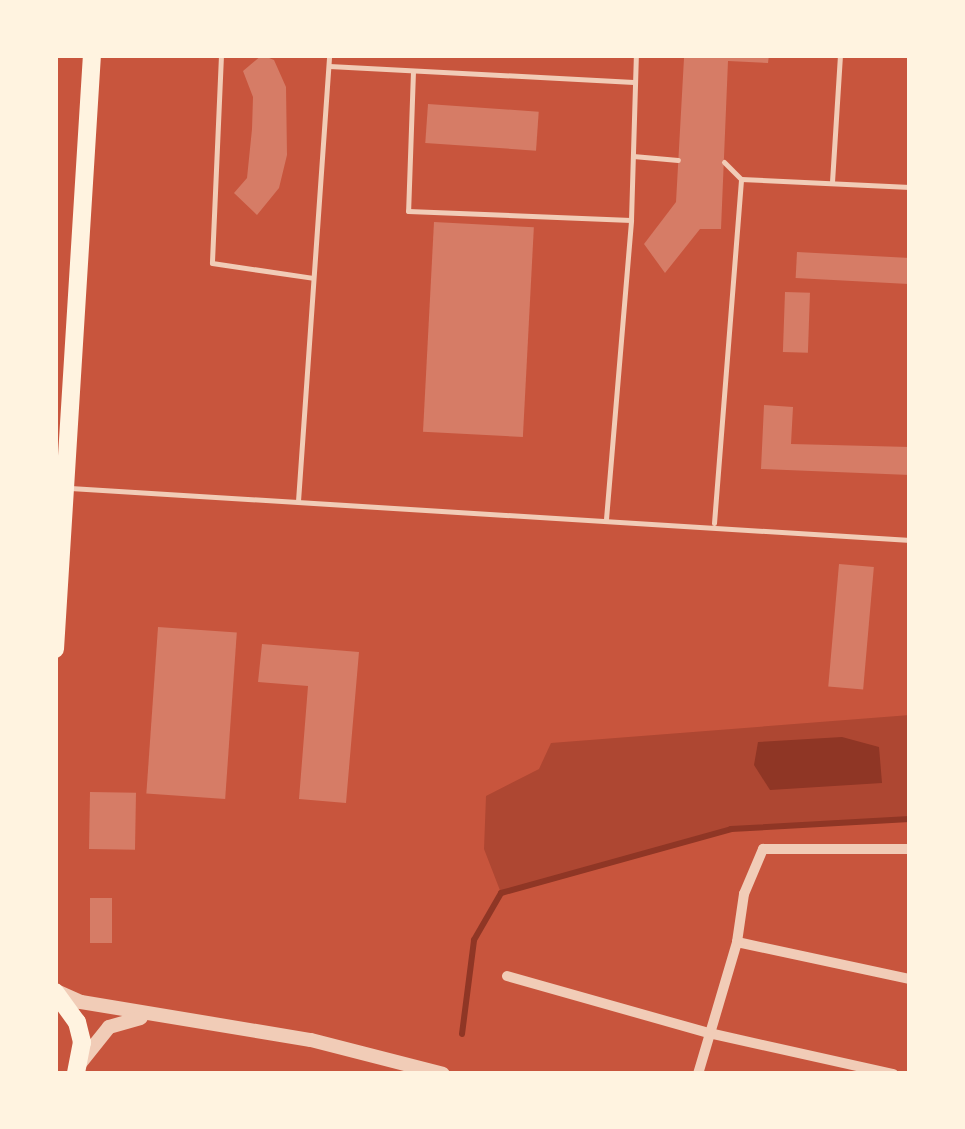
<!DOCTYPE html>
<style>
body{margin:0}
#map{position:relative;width:965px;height:1129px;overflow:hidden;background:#c8553d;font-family:Lato,sans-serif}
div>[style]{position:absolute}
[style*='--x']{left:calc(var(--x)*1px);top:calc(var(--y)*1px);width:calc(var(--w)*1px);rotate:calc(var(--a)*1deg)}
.green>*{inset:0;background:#ae4732}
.water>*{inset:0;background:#8f3625}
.stream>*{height:6px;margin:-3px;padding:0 3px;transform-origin:3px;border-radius:3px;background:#8f3625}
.building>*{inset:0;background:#d67c66;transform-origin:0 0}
.service>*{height:5px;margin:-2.5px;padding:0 2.5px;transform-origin:2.5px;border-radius:2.5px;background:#f1ccb7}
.minor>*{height:10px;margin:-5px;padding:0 5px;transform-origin:5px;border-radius:5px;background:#f1ccb7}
.tertiary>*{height:14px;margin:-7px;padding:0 7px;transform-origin:7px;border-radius:7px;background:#f1ccb7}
.primary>*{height:18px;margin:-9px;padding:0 9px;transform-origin:9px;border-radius:9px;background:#fff3e0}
span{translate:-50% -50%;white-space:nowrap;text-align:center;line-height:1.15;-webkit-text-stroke:8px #fff3e0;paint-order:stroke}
.frame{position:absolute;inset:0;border:58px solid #fff3e0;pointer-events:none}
</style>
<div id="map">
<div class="green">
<i style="clip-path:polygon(910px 715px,910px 819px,731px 829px,501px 893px,484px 849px,486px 796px,539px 769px,551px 743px)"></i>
</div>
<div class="water">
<i style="clip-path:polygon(842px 737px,879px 747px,882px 783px,770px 790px,754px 765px,758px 742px)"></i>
</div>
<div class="stream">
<i style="--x:462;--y:1034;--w:95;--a:-82.7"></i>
<i style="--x:474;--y:940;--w:54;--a:-60.1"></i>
<i style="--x:501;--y:893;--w:239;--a:-15.5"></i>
<i style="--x:731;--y:829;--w:179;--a:-3.2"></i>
</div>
<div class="building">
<i style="clip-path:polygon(262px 55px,274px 60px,286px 87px,287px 155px,279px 188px,257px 215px,234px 193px,247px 178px,252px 129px,253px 97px,243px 71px)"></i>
<i style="clip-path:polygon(677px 55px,769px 55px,768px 63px,728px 61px,721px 229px,700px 229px,665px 273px,644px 244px,676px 202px,684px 58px)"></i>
<i style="left:428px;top:104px;width:111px;height:39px;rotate:4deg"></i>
<i style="left:434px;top:222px;width:100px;height:210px;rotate:3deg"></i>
<i style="left:797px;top:252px;width:113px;height:26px;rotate:3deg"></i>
<i style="left:785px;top:292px;width:25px;height:60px;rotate:2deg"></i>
<i style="clip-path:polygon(764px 405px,793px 407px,791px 444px,910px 447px,910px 475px,761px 469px)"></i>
<i style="left:839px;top:564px;width:35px;height:123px;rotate:5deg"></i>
<i style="left:158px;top:627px;width:79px;height:167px;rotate:4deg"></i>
<i style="clip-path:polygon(262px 644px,359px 652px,346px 803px,299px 799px,308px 686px,258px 682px)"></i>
<i style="left:90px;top:792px;width:46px;height:57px;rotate:1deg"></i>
<i style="left:90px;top:898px;width:22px;height:45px"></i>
</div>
<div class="service">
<i style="--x:221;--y:55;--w:208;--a:92.5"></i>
<i style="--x:212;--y:263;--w:102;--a:8.4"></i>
<i style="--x:329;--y:66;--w:305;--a:3"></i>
<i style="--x:413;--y:71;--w:140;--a:92"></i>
<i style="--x:408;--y:211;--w:223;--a:2.3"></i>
<i style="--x:633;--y:156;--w:45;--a:5.1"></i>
<i style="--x:724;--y:162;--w:24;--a:45"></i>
<i style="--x:741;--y:179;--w:169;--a:2.7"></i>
<i style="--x:832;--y:182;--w:127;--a:-86.4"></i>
<i style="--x:70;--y:488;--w:842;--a:3.54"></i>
<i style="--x:298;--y:501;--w:447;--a:-86"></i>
<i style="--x:606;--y:519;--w:300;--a:-85.2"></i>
<i style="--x:631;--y:220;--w:165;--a:-88.3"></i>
<i style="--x:714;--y:523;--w:345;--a:-85.5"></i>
</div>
<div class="minor">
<i style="--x:737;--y:942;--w:177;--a:12.1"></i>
<i style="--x:507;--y:976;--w:210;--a:15.8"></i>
<i style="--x:709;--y:1033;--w:189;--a:12.6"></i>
<i style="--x:698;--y:1074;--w:138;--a:-73.5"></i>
<i style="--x:737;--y:942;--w:49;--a:-81.7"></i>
<i style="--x:744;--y:894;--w:49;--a:-67.1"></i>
<i style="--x:763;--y:849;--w:147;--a:0"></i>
</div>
<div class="tertiary">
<i style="--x:56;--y:991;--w:27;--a:24"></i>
<i style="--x:81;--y:1002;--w:233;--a:9.4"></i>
<i style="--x:311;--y:1040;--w:136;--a:14.4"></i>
<i style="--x:81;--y:1062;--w:45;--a:-51.3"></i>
<i style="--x:109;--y:1027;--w:33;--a:-16"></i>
</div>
<div class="primary">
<i style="--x:55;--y:649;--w:595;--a:-86.44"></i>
<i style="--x:55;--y:992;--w:37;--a:54"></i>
<i style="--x:77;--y:1022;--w:21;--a:76"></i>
<i style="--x:82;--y:1042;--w:33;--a:101"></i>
</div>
<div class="frame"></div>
</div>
